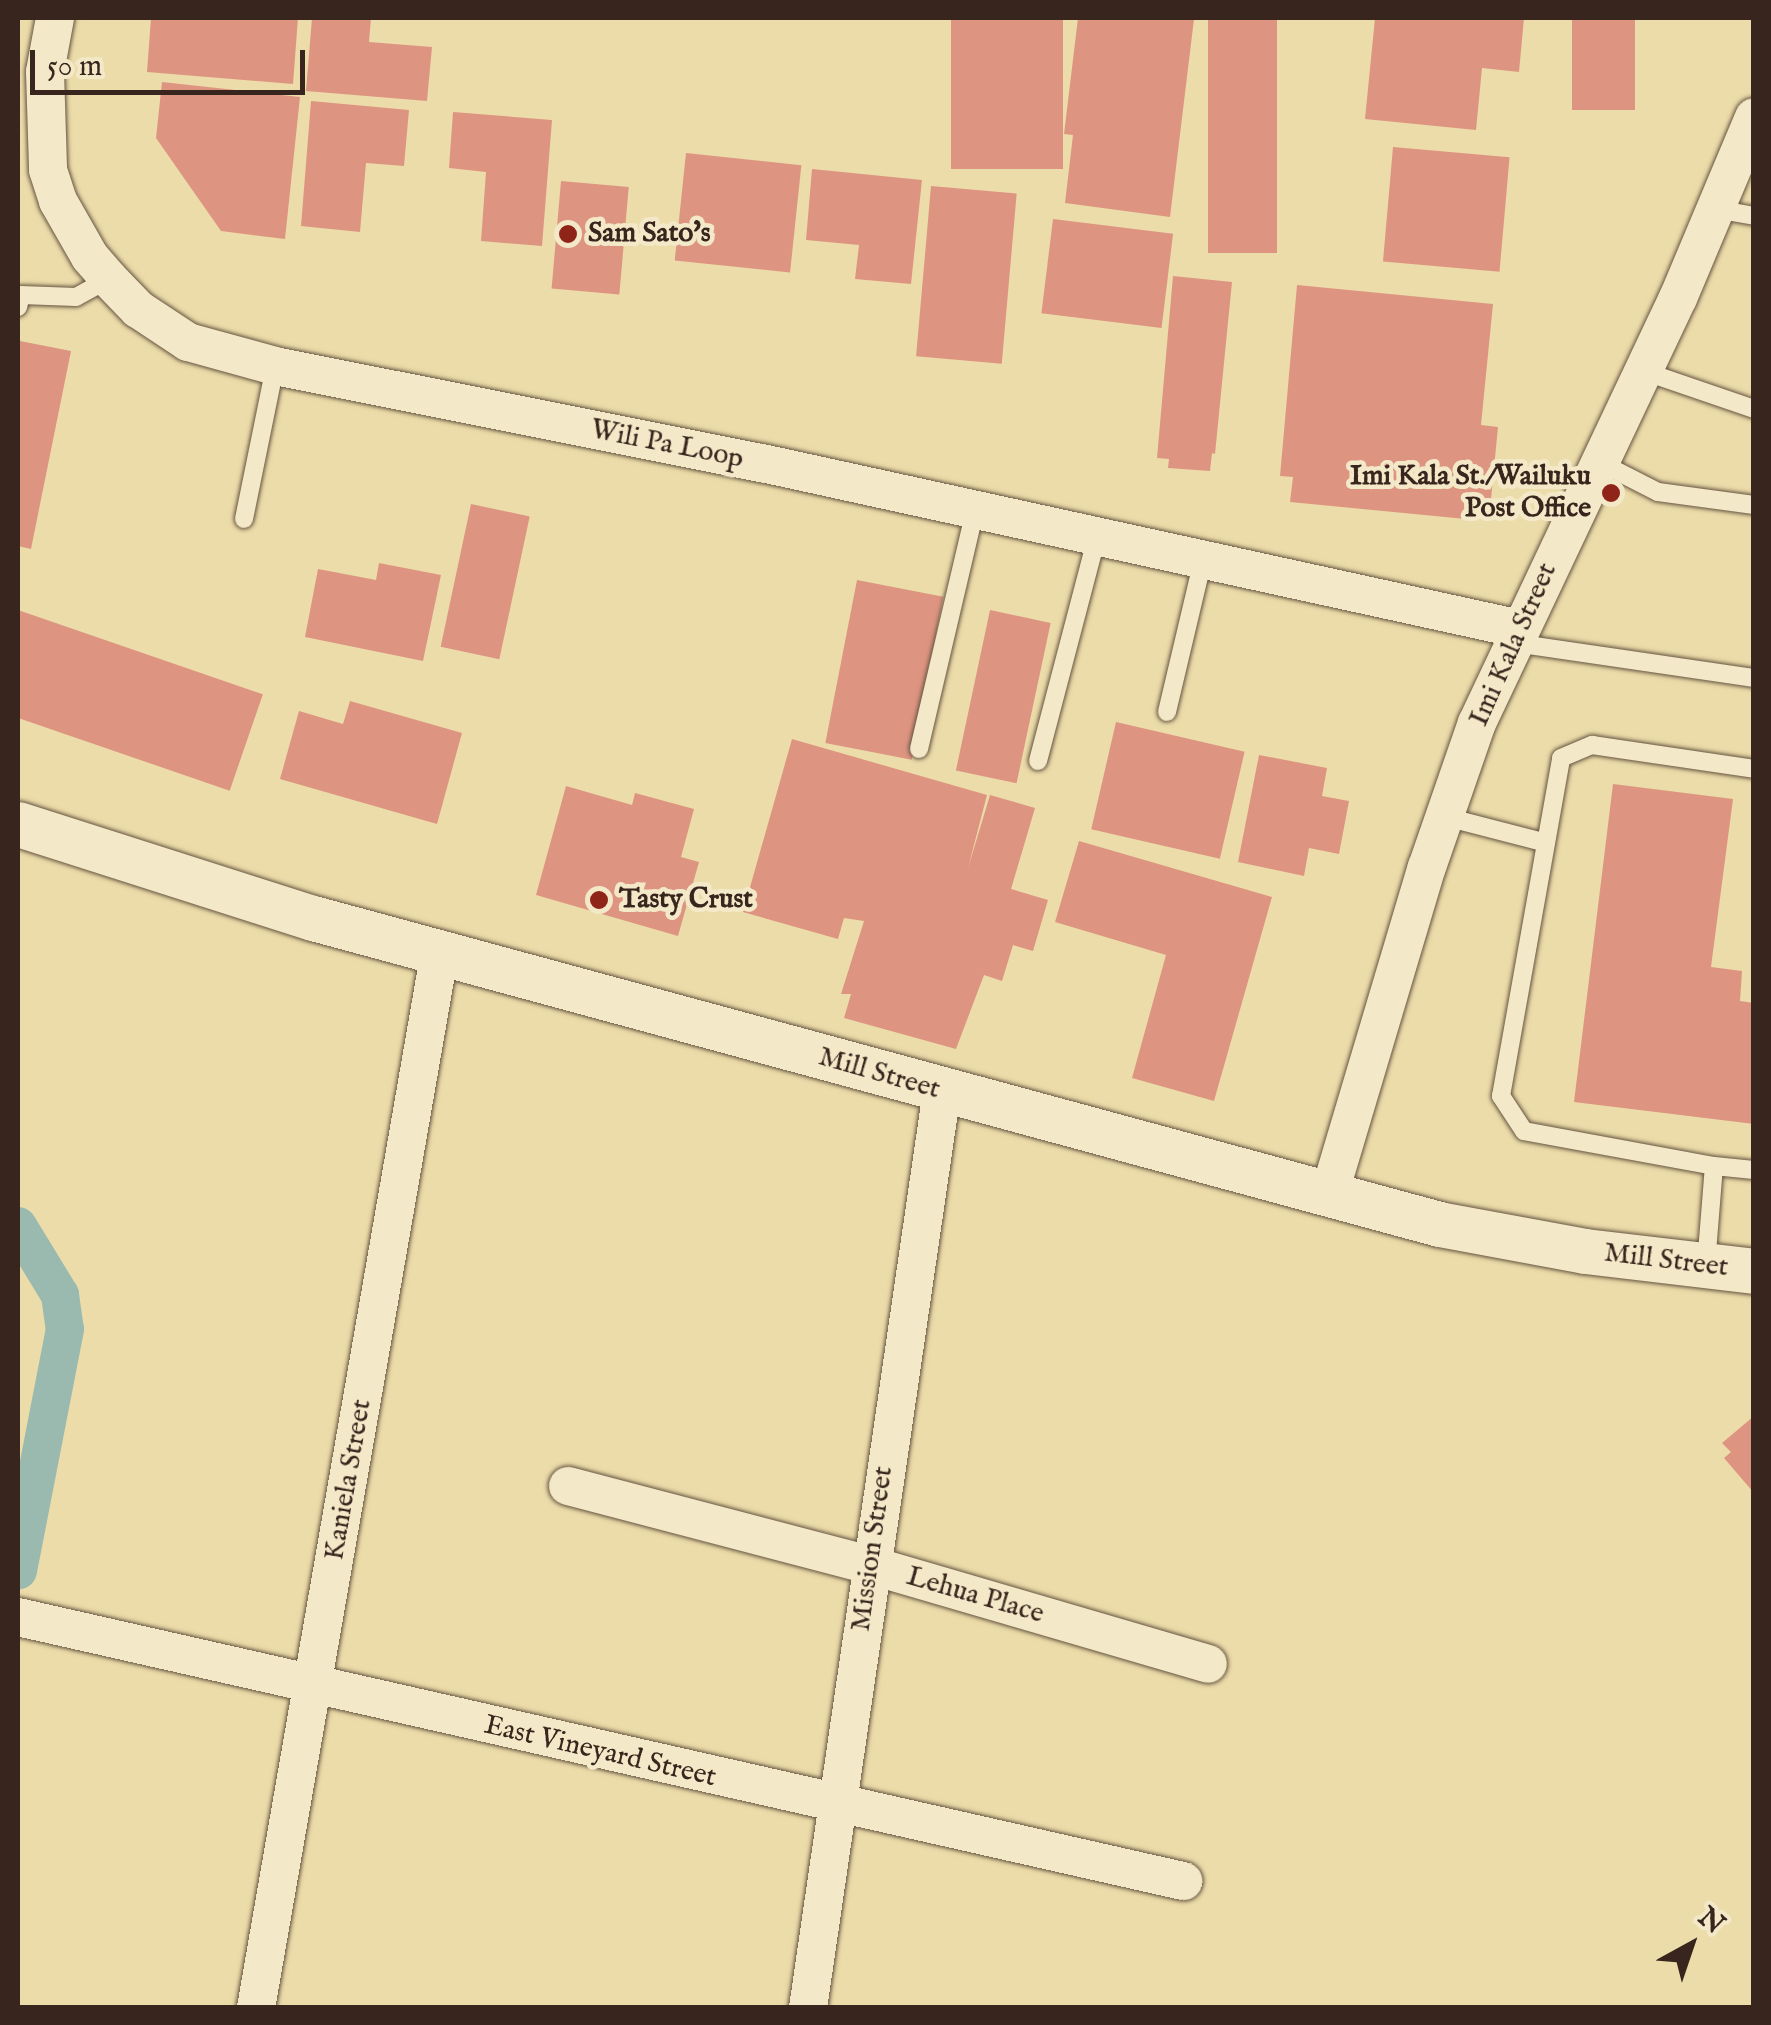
<!DOCTYPE html>
<style>
body{margin:0}
#map{position:relative;width:1771px;height:2025px;overflow:hidden;background:#ecdca9;font-family:"IM FELL English",serif}
div>[style]{position:absolute}
[style*='--x']{left:calc(var(--x)*1px);top:calc(var(--y)*1px);width:calc(var(--w)*1px);rotate:calc(var(--a)*1deg)}
.canal>*{height:38px;margin:-19px;padding:0 19px;transform-origin:19px;border-radius:19px;background:#9abaaf}
.building>*{inset:0;background:#dd9581;transform-origin:0 0}
.roads{filter:drop-shadow(0 0 2px #655441) drop-shadow(0 0 2px #655441)}
.service>*{height:18px;margin:-9px;padding:0 9px;transform-origin:9px;border-radius:9px;background:#f3e8c7}
.minor>*{height:38px;margin:-19px;padding:0 19px;transform-origin:19px;border-radius:19px;background:#f3e8c7}
.tertiary>*{height:45px;margin:-22.5px;padding:0 22.5px;transform-origin:22.5px;border-radius:22.5px;background:#f3e8c7}
.dots>*{width:28px;height:28px;translate:-50% -50%;box-sizing:border-box;border:5px solid #f3e8c7;border-radius:50%}
span{translate:-50% -50%;white-space:nowrap;text-align:center;line-height:1.15;-webkit-text-stroke:9px #f3e8c7;paint-order:stroke}
.poi-label{font-size:28px;color:#38261e;font-weight:700}
.left{translate:0 -50%;text-align:left}
.right{translate:-100% -50%;text-align:right}
.street-label{font-size:28px;color:#38261e}
.frame{position:absolute;inset:0;border:20px solid #38261e;pointer-events:none}
.north{position:absolute;left:1641px;top:1895px;width:100px;height:100px;-webkit-text-stroke:8px #f3e8c7;paint-order:stroke;rotate:40deg;font-size:28px;font-weight:700;line-height:40px;text-align:center;color:#38261e}
.north::after{content:'';display:block;margin:auto;width:35px;height:45px;background:#38261e;clip-path:polygon(50% 0,100% 100%,50% 72%,0 100%)}
.scale{position:absolute;left:30px;top:50px;width:275px;height:45px;box-sizing:border-box;border:5px solid #38261e;border-top:0;padding-left:12px;font-size:30px;line-height:35px;white-space:nowrap;color:#38261e;-webkit-text-stroke:8px #f3e8c7;paint-order:stroke}
</style>
<div id="map">
<div class="canal">
<i style="--x:18;--y:1226;--w:81;--a:58.7"></i>
<i style="--x:60;--y:1295;--w:34;--a:82"></i>
<i style="--x:65;--y:1329;--w:246;--a:101"></i>
</div>
<div class="building">
<i style="clip-path:polygon(151px 18px,298px 18px,293px 84px,147px 72px)"></i>
<i style="clip-path:polygon(312px 18px,371px 18px,369px 42px,432px 47px,427px 101px,306px 91px)"></i>
<i style="left:951px;top:18px;width:112px;height:151px"></i>
<i style="clip-path:polygon(1078px 18px,1194px 19px,1170px 217px,1065px 203px,1073px 135px,1064px 134px)"></i>
<i style="left:1208px;top:18px;width:69px;height:235px"></i>
<i style="clip-path:polygon(1375px 18px,1524px 18px,1519px 72px,1482px 68px,1476px 130px,1365px 119px)"></i>
<i style="left:1572px;top:18px;width:63px;height:92px"></i>
<i style="clip-path:polygon(162px 82px,300px 97px,285px 239px,221px 231px,156px 138px)"></i>
<i style="clip-path:polygon(311px 101px,409px 110px,404px 166px,366px 163px,360px 232px,301px 226px)"></i>
<i style="clip-path:polygon(453px 112px,552px 120px,542px 246px,481px 241px,486px 172px,449px 168px)"></i>
<i style="left:1393px;top:147px;width:117px;height:115px;rotate:5deg"></i>
<i style="left:686px;top:153px;width:116px;height:108px;rotate:6deg"></i>
<i style="clip-path:polygon(812px 169px,922px 180px,911px 284px,855px 279px,859px 245px,806px 240px)"></i>
<i style="left:561px;top:181px;width:68px;height:108px;rotate:5deg"></i>
<i style="left:931px;top:186px;width:86px;height:171px;rotate:5deg"></i>
<i style="left:1053px;top:219px;width:121px;height:95px;rotate:7deg"></i>
<i style="clip-path:polygon(1173px 276px,1232px 282px,1215px 454px,1212px 453px,1210px 471px,1168px 468px,1169px 459px,1157px 458px)"></i>
<i style="clip-path:polygon(1297px 285px,1493px 304px,1481px 425px,1498px 427px,1491px 499px,1478px 498px,1476px 520px,1290px 502px,1293px 477px,1280px 476px)"></i>
<i style="clip-path:polygon(20px 341px,71px 351px,31px 549px,18px 546px)"></i>
<i style="left:471px;top:504px;width:60px;height:146px;rotate:12deg"></i>
<i style="clip-path:polygon(379px 563px,441px 575px,423px 661px,305px 637px,318px 569px,376px 580px)"></i>
<i style="left:857px;top:580px;width:88px;height:166px;rotate:11deg"></i>
<i style="left:18px;top:610px;width:259px;height:102px;rotate:19deg"></i>
<i style="left:990px;top:610px;width:62px;height:164px;rotate:12deg"></i>
<i style="clip-path:polygon(350px 701px,462px 733px,437px 824px,280px 779px,299px 711px,343px 724px)"></i>
<i style="left:1116px;top:722px;width:132px;height:110px;rotate:13deg"></i>
<i style="clip-path:polygon(792px 739px,987px 795px,968px 868px,990px 795px,1035px 808px,1011px 889px,1048px 900px,1033px 951px,1013px 945px,1002px 981px,984px 975px,956px 1049px,844px 1018px,851px 994px,841px 994px,864px 921px,844px 918px,838px 939px,743px 912px)"></i>
<i style="clip-path:polygon(1259px 755px,1327px 768px,1322px 796px,1349px 801px,1339px 854px,1309px 848px,1304px 876px,1238px 862px)"></i>
<i style="clip-path:polygon(1613px 784px,1733px 799px,1711px 967px,1742px 971px,1740px 1001px,1754px 1003px,1754px 1124px,1574px 1102px)"></i>
<i style="clip-path:polygon(566px 786px,632px 805px,635px 793px,694px 809px,681px 857px,699px 862px,678px 936px,536px 895px)"></i>
<i style="clip-path:polygon(1079px 841px,1272px 897px,1214px 1101px,1132px 1078px,1166px 955px,1055px 922px)"></i>
<i style="clip-path:polygon(1754px 1416px,1754px 1493px,1724px 1458px,1731px 1452px,1722px 1443px)"></i>
</div>
<div class="roads">
<div class="service">
<i style="--x:1715;--y:209;--w:40;--a:10"></i>
<i style="--x:18;--y:307;--w:12;--a:-76"></i>
<i style="--x:21;--y:295;--w:55;--a:2.1"></i>
<i style="--x:76;--y:297;--w:38;--a:-29"></i>
<i style="--x:1643;--y:371;--w:117;--a:18.9"></i>
<i style="--x:1599;--y:462;--w:66;--a:27"></i>
<i style="--x:1658;--y:492;--w:97;--a:7.7"></i>
<i style="--x:244;--y:519;--w:156;--a:-78.5"></i>
<i style="--x:1514;--y:643;--w:243;--a:8.3"></i>
<i style="--x:1167;--y:712;--w:156;--a:-76.7"></i>
<i style="--x:919;--y:749;--w:245;--a:-76.8"></i>
<i style="--x:1038;--y:761;--w:233;--a:-75.3"></i>
<i style="--x:1446;--y:817;--w:100;--a:14.5"></i>
<i style="--x:1714;--y:1166;--w:193;--a:-169.6"></i>
<i style="--x:1524;--y:1131;--w:42;--a:-123.3"></i>
<i style="--x:1501;--y:1096;--w:343;--a:-79.9"></i>
<i style="--x:1561;--y:758;--w:34;--a:-23"></i>
<i style="--x:1592;--y:745;--w:164;--a:8.4"></i>
<i style="--x:1706;--y:1265;--w:99;--a:-85.4"></i>
<i style="--x:1714;--y:1166;--w:40;--a:5.7"></i>
</div>
<div class="minor">
<i style="--x:55;--y:18;--w:55;--a:100.5"></i>
<i style="--x:45;--y:72;--w:98;--a:88.2"></i>
<i style="--x:48;--y:170;--w:33;--a:72"></i>
<i style="--x:58;--y:201;--w:64;--a:60.3"></i>
<i style="--x:90;--y:257;--w:29;--a:49"></i>
<i style="--x:109;--y:279;--w:42;--a:46"></i>
<i style="--x:138;--y:309;--w:60;--a:33.4"></i>
<i style="--x:188;--y:342;--w:90;--a:15.4"></i>
<i style="--x:275;--y:366;--w:497;--a:11.3"></i>
<i style="--x:762;--y:463;--w:776;--a:12.35"></i>
<i style="--x:1329;--y:1195;--w:342;--a:-73.4"></i>
<i style="--x:1427;--y:867;--w:152;--a:-70.9"></i>
<i style="--x:1477;--y:723;--w:470;--a:-64.7"></i>
<i style="--x:1678;--y:298;--w:196;--a:-67.2"></i>
<i style="--x:568;--y:1486;--w:312;--a:14.7"></i>
<i style="--x:870;--y:1565;--w:352;--a:16.3"></i>
<i style="--x:18;--y:1617;--w:1195;--a:12.77"></i>
<i style="--x:256;--y:2008;--w:1073;--a:-80.13"></i>
<i style="--x:808;--y:2008;--w:927;--a:-81.69"></i>
</div>
<div class="tertiary">
<i style="--x:18;--y:824;--w:310;--a:17.7"></i>
<i style="--x:313;--y:918;--w:1167;--a:15.2"></i>
<i style="--x:1439;--y:1224;--w:148;--a:10.5"></i>
<i style="--x:1585;--y:1251;--w:170;--a:6.7"></i>
</div>
</div>
<div class="dots">
<i style="left:568px;top:234px;background:#8f2418"></i>
<i style="left:1611px;top:493px;background:#8f2418"></i>
<i style="left:599px;top:900px;background:#8f2418"></i>
</div>
<div class="poi-label">
<span class="left" style="left:588px;top:234px">Sam Sato's</span>
<span class="right" style="left:1591px;top:493px">Imi Kala St./Wailuku<br>Post Office</span>
<span class="left" style="left:619px;top:900px">Tasty Crust</span>
</div>
<div class="street-label">
<span style="left:667px;top:445px;rotate:11deg">Wili Pa Loop</span>
<span style="left:1514px;top:645px;rotate:-66deg">Imi Kala Street</span>
<span style="left:879px;top:1074px;rotate:16deg">Mill Street</span>
<span style="left:1666px;top:1261px;rotate:7deg">Mill Street</span>
<span style="left:349px;top:1480px;rotate:-80deg">Kaniela Street</span>
<span style="left:873px;top:1549px;rotate:-82deg">Mission Street</span>
<span style="left:975px;top:1596px;rotate:16deg">Lehua Place</span>
<span style="left:600px;top:1752px;rotate:13deg">East Vineyard Street</span>
</div>
<div class="frame"></div>
<div class="north">N</div>
<div class="scale">50 m</div>
</div>
